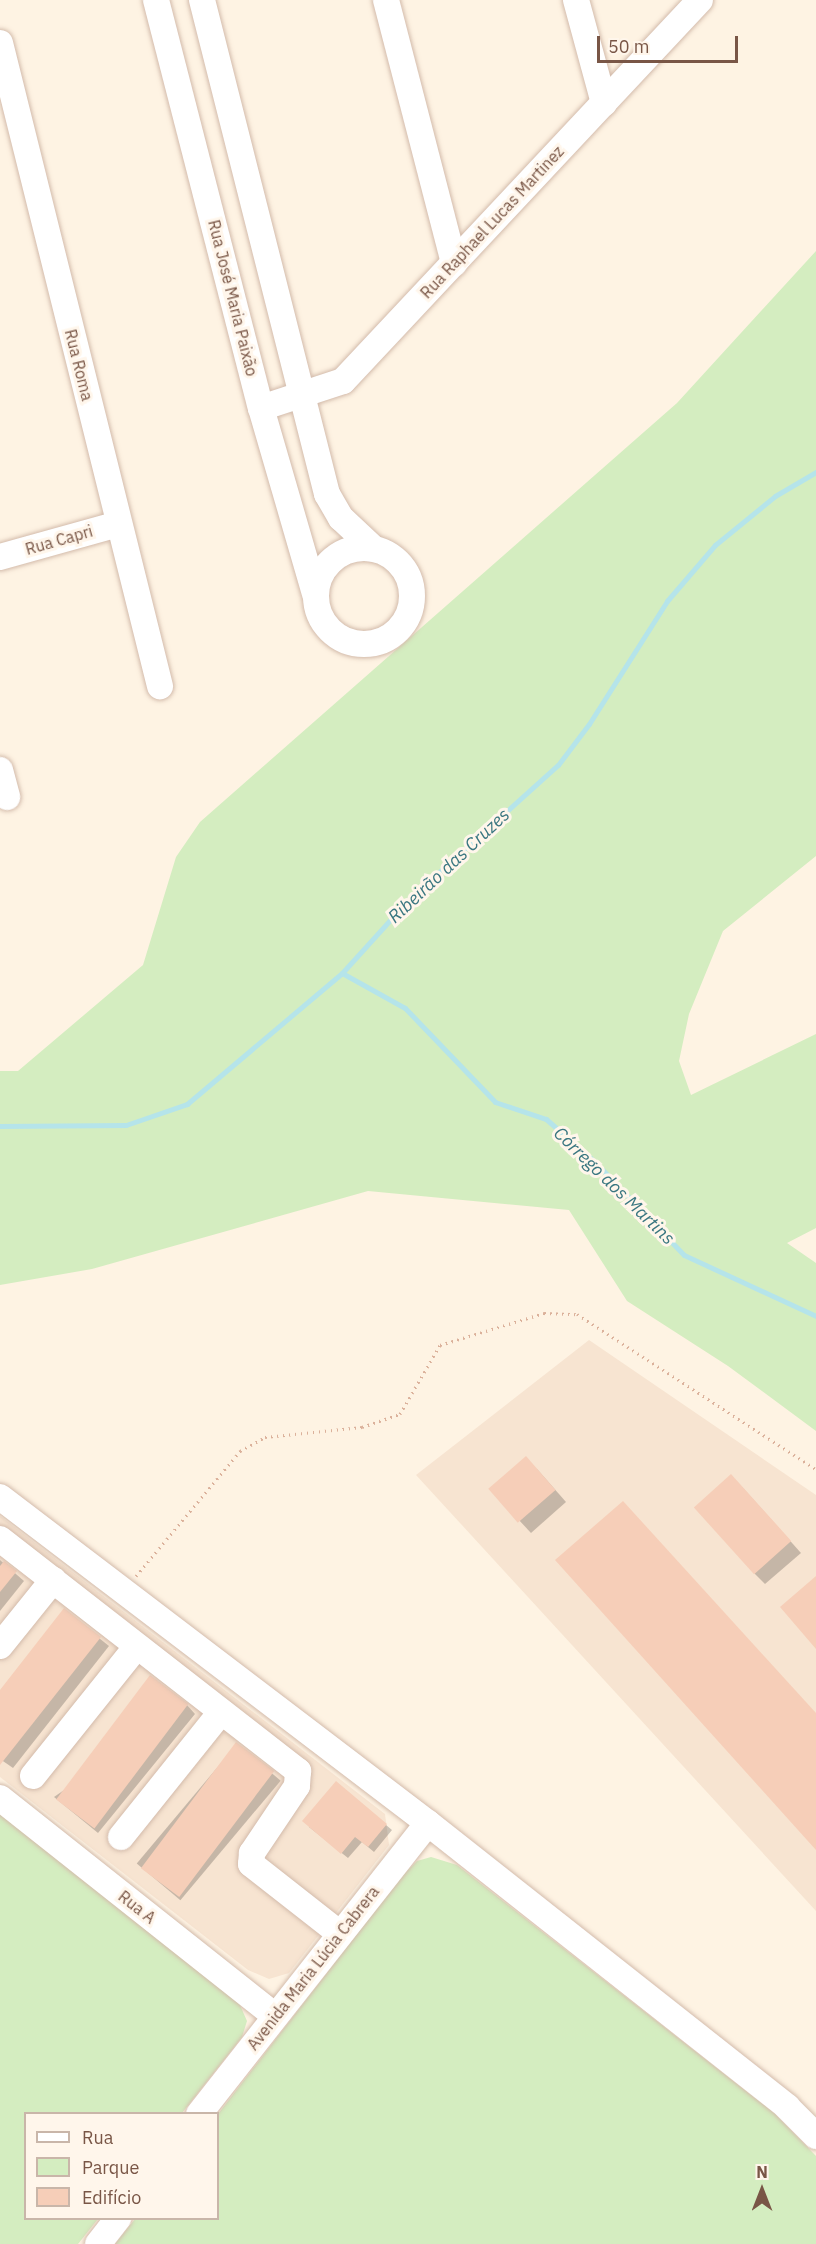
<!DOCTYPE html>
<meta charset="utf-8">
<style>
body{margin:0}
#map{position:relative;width:816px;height:2244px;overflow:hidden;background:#fef3e3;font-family:"IBM Plex Sans",sans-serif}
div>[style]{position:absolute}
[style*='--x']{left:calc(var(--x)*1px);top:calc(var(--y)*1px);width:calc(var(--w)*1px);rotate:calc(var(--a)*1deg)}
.residential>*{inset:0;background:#f7e4d1}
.green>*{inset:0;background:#d4edc0}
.shadow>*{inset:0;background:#0003;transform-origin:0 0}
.stream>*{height:5px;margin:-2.5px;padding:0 2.5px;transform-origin:2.5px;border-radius:2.5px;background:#b5e4ea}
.building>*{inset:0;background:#f6ceb8;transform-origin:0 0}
.path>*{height:3px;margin-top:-1.5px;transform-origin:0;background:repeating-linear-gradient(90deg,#dbb19b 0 1.5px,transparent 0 6px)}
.roads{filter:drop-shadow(0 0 2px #d3bbab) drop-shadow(0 0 2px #d3bbab)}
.minor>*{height:26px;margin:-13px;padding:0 13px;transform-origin:13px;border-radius:13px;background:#fff}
.minor>.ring{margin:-13px;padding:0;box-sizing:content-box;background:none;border:26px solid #fff;border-radius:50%}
span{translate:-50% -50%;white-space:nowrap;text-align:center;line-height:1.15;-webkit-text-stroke:6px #fff6eb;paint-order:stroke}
.street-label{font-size:16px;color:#795646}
.water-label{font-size:18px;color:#397680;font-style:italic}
.legend{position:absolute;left:24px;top:2112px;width:195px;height:108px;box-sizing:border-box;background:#fff6eb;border:2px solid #c9b6a9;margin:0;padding:8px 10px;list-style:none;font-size:18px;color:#795646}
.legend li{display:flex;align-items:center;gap:12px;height:30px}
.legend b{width:30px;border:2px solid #c9b6a9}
.north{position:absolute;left:732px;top:2160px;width:60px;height:60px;-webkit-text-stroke:4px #fff6eb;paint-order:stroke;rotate:0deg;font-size:16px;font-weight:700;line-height:24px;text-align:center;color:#795646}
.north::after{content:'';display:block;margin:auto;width:21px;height:27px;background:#795646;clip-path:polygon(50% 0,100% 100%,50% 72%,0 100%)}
.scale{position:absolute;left:597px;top:36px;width:141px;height:27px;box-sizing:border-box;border:3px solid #795646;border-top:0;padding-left:8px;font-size:18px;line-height:21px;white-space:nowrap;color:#795646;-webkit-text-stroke:4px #fff6eb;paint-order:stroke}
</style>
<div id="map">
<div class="residential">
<i style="clip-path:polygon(589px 1340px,816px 1495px,816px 1911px,416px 1475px)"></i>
<i style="clip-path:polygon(0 1516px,385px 1814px,389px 1845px,289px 1973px,269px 1979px,248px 1970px,0 1777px)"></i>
</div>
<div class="green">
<i style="clip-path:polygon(816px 251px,816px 856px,723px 931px,689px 1014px,679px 1061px,691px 1095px,816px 1034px,816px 1228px,787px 1243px,816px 1263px,816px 1431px,728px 1366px,627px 1301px,569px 1210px,368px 1191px,92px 1269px,0 1285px,0 1071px,18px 1071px,143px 965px,176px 857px,200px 822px,677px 403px)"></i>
<i style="clip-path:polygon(0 1814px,236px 1996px,247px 2021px,242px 2037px,182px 2113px,26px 2114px,26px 2218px,98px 2219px,78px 2244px,0 2244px)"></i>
<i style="clip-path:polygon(431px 1857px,457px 1865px,774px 2113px,816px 2156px,816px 2244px,115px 2244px,135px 2219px,218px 2218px,218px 2114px,401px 1877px,417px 1861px)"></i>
</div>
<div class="shadow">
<i style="clip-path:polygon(537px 1469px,566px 1502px,531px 1533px,491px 1490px)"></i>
<i style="clip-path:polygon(742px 1487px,801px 1553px,765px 1584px,754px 1573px)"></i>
<i style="clip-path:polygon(0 1560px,24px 1581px,0 1611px)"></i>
<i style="clip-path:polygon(64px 1610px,109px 1646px,13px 1768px,0 1759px,0 1691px)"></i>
<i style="clip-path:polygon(187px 1705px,195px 1714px,98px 1833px,54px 1797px)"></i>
<i style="left:237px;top:1744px;width:57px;height:156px;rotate:40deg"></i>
<i style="clip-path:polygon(336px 1783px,392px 1830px,374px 1852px,362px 1842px,348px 1858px,309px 1827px)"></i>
</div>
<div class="stream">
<i style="--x:342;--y:973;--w:72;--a:29.1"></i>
<i style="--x:405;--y:1008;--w:130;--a:46.2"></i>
<i style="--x:495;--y:1102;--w:54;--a:18.4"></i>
<i style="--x:546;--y:1119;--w:67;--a:41.3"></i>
<i style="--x:596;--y:1163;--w:127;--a:46.3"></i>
<i style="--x:684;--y:1255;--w:145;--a:24.8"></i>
<i style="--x:0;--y:1126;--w:126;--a:-0.5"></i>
<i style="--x:126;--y:1125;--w:65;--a:-19"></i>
<i style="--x:187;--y:1104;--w:203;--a:-40.2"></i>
<i style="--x:342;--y:973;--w:100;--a:-47.8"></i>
<i style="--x:409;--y:899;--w:200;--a:-42"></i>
<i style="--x:558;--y:765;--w:51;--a:-52.9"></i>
<i style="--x:589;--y:724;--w:146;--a:-57.6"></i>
<i style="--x:667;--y:601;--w:74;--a:-49.4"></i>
<i style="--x:715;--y:545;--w:77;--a:-39.2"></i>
<i style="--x:775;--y:496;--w:48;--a:-30.3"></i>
</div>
<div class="building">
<i style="left:526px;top:1456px;width:45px;height:50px;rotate:49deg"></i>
<i style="left:731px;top:1474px;width:90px;height:50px;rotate:48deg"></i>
<i style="clip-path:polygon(623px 1501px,816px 1713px,816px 1850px,555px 1560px)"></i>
<i style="clip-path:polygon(4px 1561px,17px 1571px,0 1592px,0 1566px)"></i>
<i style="clip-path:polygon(816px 1576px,816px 1649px,780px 1607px)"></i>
<i style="clip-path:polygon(64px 1608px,101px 1637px,0 1765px,0 1690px)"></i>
<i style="left:150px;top:1675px;width:48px;height:156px;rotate:37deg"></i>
<i style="left:236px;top:1742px;width:48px;height:158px;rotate:37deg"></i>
<i style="clip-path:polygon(336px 1781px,387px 1824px,368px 1847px,355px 1837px,341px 1854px,302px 1821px)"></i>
</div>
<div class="path">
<i style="--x:136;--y:1576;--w:163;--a:-50.2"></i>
<i style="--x:240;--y:1451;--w:29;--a:-29"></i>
<i style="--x:265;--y:1437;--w:98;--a:-5.9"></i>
<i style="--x:362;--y:1427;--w:40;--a:-18.9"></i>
<i style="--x:400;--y:1414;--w:80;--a:-59.9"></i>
<i style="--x:440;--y:1345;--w:109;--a:-17.1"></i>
<i style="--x:544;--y:1313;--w:33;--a:2"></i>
<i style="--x:577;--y:1314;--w:285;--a:33"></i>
</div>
<div class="roads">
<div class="minor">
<i style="--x:156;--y:0;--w:421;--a:75.6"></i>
<i style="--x:261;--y:408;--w:194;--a:73.8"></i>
<i style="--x:202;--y:0;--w:510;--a:75.8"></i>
<i style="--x:327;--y:494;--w:28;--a:60"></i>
<i style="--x:341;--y:518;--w:45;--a:43.2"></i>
<i style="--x:386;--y:0;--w:272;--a:75.5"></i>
<i style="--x:576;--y:0;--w:107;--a:74.8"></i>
<i style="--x:0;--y:43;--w:663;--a:76.03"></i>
<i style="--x:261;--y:408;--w:86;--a:-18.2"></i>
<i style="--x:343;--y:381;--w:522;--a:-46.86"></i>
<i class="ring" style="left:316px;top:548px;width:70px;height:70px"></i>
<i style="--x:0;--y:557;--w:123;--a:-15.6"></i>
<i style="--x:0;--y:770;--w:28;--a:75"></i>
<i style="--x:0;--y:1497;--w:538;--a:37.3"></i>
<i style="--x:428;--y:1823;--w:458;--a:38.3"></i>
<i style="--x:787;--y:2107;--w:41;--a:45"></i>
<i style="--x:0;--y:1539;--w:378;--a:37.9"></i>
<i style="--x:298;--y:1771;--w:15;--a:94"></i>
<i style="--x:297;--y:1786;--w:81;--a:123.9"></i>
<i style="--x:252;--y:1853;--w:11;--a:95"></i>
<i style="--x:251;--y:1864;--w:112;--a:38.1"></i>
<i style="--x:0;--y:1646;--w:85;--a:-51.2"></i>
<i style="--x:33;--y:1776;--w:166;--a:-51.3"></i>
<i style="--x:0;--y:1798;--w:351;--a:38.4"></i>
<i style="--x:121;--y:1837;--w:160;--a:-51.3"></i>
<i style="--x:199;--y:2114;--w:370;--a:-51.8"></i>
<i style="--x:98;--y:2244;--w:33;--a:-52"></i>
</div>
</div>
<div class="street-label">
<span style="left:492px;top:222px;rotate:-47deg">Rua Raphael Lucas Martinez</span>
<span style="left:233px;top:298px;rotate:76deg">Rua José Maria Paixão</span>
<span style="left:79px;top:365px;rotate:76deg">Rua Roma</span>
<span style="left:59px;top:540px;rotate:-16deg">Rua Capri</span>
<span style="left:137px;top:1907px;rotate:38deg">Rua A</span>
<span style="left:313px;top:1968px;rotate:-52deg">Avenida Maria Lúcia Cabrera</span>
</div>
<div class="water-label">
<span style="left:449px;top:866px;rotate:-43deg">Ribeirão das Cruzes</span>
<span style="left:614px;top:1186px;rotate:44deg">Córrego dos Martins</span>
</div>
<ul class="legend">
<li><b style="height:8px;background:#fff"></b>Rua</li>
<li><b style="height:16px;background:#d4edc0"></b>Parque</li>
<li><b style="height:16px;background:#f6ceb8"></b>Edifício</li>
</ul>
<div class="north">N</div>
<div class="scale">50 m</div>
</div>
